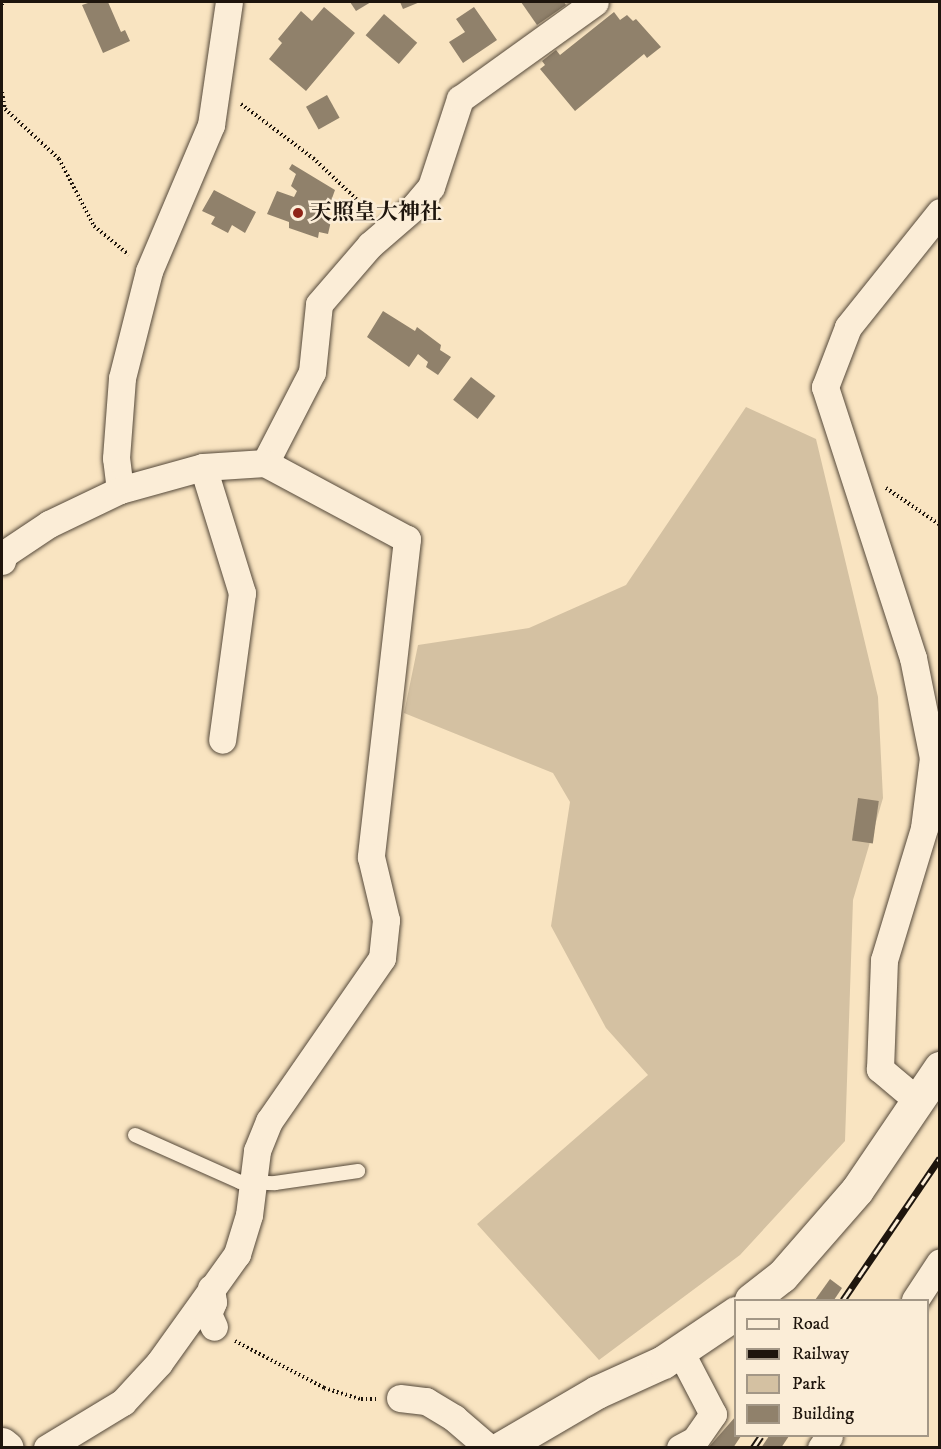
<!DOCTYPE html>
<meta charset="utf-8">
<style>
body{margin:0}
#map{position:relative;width:941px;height:1449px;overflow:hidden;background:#f9e4c1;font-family:"IM FELL DW Pica","Noto Serif JP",serif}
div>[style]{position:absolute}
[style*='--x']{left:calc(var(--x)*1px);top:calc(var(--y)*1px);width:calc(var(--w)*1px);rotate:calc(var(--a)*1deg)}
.green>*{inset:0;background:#d4c1a2}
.building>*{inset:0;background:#90816b;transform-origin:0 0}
.path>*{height:4px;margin-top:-2px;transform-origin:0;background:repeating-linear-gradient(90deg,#1e150d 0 1.5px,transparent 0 4.5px)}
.roads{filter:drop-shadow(0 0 2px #55493a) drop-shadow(0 0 2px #55493a)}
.lane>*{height:14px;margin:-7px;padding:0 7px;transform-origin:7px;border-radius:7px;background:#fbedd7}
.street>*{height:27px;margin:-13.5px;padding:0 13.5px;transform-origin:13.5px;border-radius:13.5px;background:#fbedd7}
.secondary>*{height:33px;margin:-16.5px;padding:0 16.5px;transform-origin:16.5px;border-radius:16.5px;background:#fbedd7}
.rail>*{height:7px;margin-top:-3.5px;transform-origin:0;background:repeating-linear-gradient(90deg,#fbedd7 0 14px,#1e150d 0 28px);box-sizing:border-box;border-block:2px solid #1e150d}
.dots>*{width:16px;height:16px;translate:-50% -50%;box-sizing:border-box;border:3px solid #fbedd7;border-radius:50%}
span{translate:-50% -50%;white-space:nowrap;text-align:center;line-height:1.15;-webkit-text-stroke:5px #fbedd7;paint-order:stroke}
.poi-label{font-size:22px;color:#1e150d;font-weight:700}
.left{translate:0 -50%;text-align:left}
.frame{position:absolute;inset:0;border:3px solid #1e150d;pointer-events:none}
.legend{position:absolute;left:734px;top:1299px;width:195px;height:138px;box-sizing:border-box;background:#fbedd7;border:2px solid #a39786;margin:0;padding:8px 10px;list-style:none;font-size:18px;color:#1e150d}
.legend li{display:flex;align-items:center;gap:12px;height:30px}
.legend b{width:30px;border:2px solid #a39786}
</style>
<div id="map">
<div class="green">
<i style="clip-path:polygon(746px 407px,816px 439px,878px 697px,883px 798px,853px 900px,845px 1141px,740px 1255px,599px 1360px,477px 1224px,648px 1075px,606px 1028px,551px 926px,570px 802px,553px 773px,404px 713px,418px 645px,529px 628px,626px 585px)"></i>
</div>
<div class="building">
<i style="clip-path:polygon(91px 2px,108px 2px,121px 32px,125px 30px,130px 41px,103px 53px,82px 5px)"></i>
<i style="clip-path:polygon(350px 2px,371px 2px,356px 11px)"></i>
<i style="clip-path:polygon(400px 2px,420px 2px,403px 9px)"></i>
<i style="clip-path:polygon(521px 2px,564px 2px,566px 5px,537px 25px)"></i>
<i style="clip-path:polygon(324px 7px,355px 33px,306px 91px,269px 59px,282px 43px,278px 39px,301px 11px,312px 21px)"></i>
<i style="clip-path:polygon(474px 7px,497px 40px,463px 63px,449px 42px,465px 32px,456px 19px)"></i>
<i style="clip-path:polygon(614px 12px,620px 20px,627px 15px,633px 21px,636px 19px,661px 47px,647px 58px,644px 54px,575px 111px,540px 69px,545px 65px,542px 61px,556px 50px,560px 55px)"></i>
<i style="left:384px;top:14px;width:44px;height:28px;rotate:41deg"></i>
<i style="left:327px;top:95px;width:26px;height:24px;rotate:61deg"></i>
<i style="clip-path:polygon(292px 164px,335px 190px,326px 215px,332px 217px,328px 234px,319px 232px,318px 238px,289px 228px,289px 222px,267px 214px,277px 191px,294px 197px,297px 191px,291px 186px,296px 174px,289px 169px)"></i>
<i style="clip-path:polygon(214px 190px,256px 212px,245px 233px,232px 225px,228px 233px,211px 224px,215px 217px,202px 211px)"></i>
<i style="clip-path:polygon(383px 311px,415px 331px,417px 327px,441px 345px,440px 350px,451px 357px,438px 375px,426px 367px,428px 362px,418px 354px,409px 367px,367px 337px)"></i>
<i style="left:471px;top:377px;width:31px;height:29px;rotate:38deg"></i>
<i style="left:858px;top:798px;width:21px;height:43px;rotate:8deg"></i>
<i style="clip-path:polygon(830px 1279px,842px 1288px,834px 1300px,815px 1300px)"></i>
<i style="clip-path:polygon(736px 1416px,736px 1436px,741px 1436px,733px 1448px,708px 1448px)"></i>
<i style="clip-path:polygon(769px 1436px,789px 1436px,781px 1448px,761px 1448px)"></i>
</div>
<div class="path">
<i style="--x:2;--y:5;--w:3;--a:-90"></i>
<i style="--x:2;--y:92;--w:17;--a:80"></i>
<i style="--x:5;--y:109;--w:74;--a:42.8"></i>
<i style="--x:59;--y:159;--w:76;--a:62.4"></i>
<i style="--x:94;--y:226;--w:45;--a:39.6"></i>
<i style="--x:241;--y:104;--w:90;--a:36.9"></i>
<i style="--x:313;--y:158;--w:79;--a:43.5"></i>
<i style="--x:886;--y:488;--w:65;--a:34.4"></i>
<i style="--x:235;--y:1341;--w:101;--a:27.8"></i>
<i style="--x:324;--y:1388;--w:39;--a:17"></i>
<i style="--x:361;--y:1399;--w:15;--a:0"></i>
</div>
<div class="roads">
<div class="lane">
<i style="--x:135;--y:1135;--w:115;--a:24.1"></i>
<i style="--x:240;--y:1182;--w:35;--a:2"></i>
<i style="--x:275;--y:1183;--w:84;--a:-8.2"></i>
</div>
<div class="street">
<i style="--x:265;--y:463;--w:102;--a:-62.7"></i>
<i style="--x:312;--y:372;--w:68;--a:-84.1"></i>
<i style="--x:319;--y:304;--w:78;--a:-49.2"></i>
<i style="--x:370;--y:245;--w:58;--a:-40.8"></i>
<i style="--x:414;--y:207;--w:26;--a:-50"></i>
<i style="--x:431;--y:187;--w:93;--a:-71.8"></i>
<i style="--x:460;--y:99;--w:166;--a:-35.7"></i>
<i style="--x:203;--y:467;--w:132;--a:72.8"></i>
<i style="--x:242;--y:593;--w:148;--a:97.7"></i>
<i style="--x:120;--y:490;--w:32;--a:-97"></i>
<i style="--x:116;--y:458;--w:80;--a:-85.7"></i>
<i style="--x:122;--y:378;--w:110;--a:-75.8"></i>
<i style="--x:149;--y:271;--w:159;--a:-67"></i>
<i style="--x:211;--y:125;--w:124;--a:-81.7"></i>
<i style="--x:2;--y:561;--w:7;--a:-74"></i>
<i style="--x:4;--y:554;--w:54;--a:-33.7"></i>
<i style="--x:49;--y:524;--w:79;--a:-25.6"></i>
<i style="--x:120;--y:490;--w:86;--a:-15.5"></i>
<i style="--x:203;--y:467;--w:62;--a:-3.7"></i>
<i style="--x:265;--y:463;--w:161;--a:28.2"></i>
<i style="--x:407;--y:539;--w:320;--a:96.5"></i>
<i style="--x:371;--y:857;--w:65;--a:76.6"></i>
<i style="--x:386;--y:920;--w:38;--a:96"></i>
<i style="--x:382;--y:958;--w:198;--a:124.7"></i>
<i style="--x:269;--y:1121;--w:32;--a:112"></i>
<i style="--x:257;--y:1151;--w:64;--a:97.1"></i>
<i style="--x:249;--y:1215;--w:41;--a:107.1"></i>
<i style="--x:237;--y:1254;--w:134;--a:125.6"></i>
<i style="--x:159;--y:1363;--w:53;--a:132.7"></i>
<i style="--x:123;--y:1402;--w:89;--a:148.8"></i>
<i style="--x:918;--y:1101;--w:50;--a:-139.9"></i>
<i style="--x:880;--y:1069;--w:109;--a:-87.9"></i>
<i style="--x:884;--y:960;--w:138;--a:-73.1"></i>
<i style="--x:924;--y:828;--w:71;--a:-82.7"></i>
<i style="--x:933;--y:758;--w:102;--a:-101.3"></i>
<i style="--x:913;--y:658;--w:285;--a:-108"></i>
<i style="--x:825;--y:387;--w:64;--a:-69"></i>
<i style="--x:848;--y:327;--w:147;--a:-51.3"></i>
<i style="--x:211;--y:1288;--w:14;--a:82"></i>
<i style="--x:213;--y:1302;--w:13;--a:113"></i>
<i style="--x:208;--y:1314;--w:14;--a:65"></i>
<i style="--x:915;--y:1300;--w:45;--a:-56.7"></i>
<i style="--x:680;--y:1351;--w:71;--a:62.4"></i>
<i style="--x:713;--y:1414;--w:32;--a:125"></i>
<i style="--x:695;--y:1440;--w:17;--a:152"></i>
<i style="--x:400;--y:1398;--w:26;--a:7"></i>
<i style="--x:426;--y:1401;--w:33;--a:31"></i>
<i style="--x:454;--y:1418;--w:46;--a:40.6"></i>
<i style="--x:821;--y:1448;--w:14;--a:-56"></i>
</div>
<div class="secondary">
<i style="--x:751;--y:1300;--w:39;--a:-38"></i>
<i style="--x:782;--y:1276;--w:114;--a:-48.9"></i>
<i style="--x:857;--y:1190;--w:148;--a:-55.8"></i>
<i style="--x:2;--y:1444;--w:6;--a:39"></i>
<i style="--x:501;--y:1448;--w:111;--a:-30.3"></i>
<i style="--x:597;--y:1392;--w:72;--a:-24.4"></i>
<i style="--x:663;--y:1362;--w:88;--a:-33.9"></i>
</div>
</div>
<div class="rail">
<i style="--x:843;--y:1300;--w:172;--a:-55.7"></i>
<i style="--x:753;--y:1448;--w:14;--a:-56"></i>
</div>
<div class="dots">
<i style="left:298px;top:213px;background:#8f2418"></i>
</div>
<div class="poi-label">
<span class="left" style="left:310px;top:213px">天照皇大神社</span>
</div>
<div class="frame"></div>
<ul class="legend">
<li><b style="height:8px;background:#fbedd7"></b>Road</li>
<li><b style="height:8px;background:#1e150d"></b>Railway</li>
<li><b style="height:16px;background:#d4c1a2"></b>Park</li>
<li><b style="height:16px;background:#90816b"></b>Building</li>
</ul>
</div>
